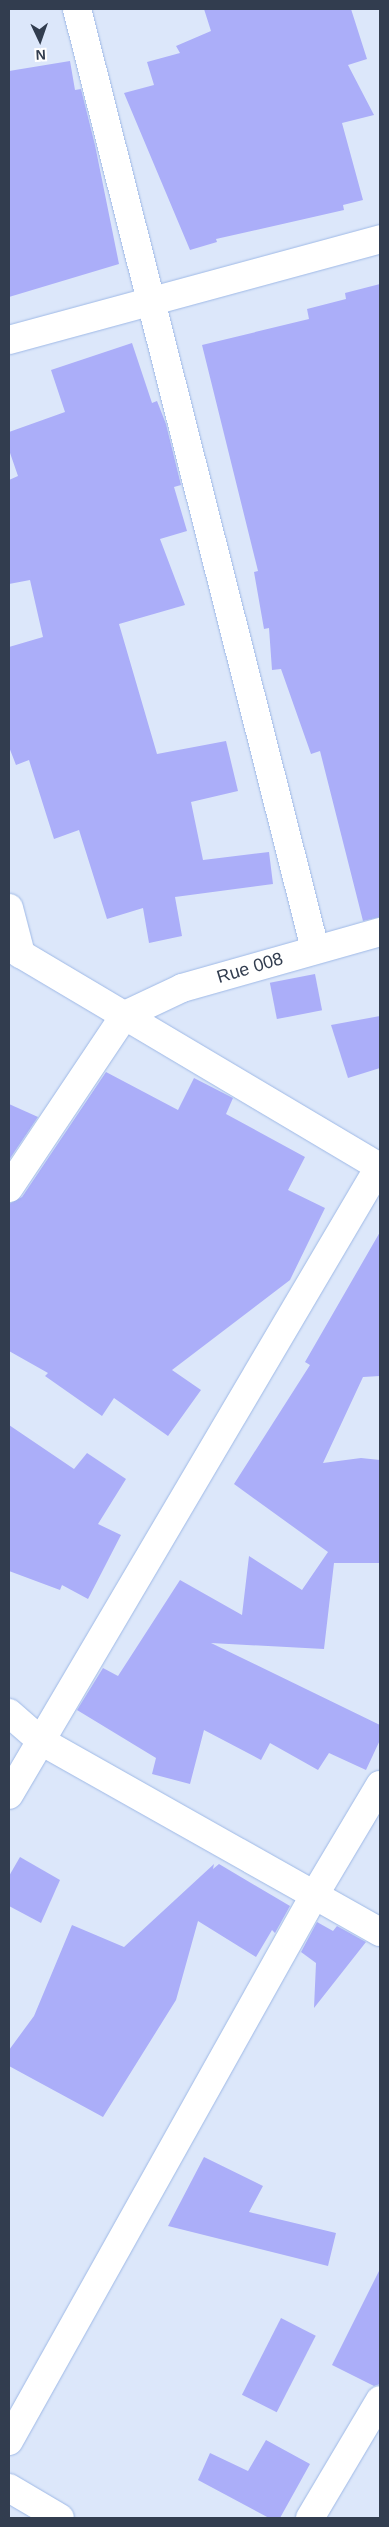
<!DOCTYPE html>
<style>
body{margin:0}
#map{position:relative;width:389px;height:2527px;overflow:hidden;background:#dce7fa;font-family:Helvetica,sans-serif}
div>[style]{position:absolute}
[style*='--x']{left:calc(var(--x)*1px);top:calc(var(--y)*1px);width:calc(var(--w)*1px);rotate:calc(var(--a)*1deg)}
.building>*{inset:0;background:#abaef9;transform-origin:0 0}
.roads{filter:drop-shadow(0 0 1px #9fb9e6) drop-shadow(0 0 1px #9fb9e6)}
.minor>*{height:28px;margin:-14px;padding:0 14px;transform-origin:14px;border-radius:14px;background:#fff}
span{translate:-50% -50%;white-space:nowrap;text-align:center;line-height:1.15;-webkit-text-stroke:5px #fff;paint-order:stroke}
.street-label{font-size:18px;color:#323d4f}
.frame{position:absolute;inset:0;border:10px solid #323d4f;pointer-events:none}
.north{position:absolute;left:15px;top:15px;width:50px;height:50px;-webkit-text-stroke:4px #fff;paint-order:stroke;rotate:177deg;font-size:14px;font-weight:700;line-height:20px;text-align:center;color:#323d4f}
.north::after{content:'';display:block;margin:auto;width:18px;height:22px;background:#323d4f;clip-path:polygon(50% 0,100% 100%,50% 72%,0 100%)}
</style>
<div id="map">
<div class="building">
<i style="clip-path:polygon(204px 9px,351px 9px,367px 59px,348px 65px,374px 115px,342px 123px,363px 200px,343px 205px,344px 210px,216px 239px,217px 242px,190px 250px,124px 93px,154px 85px,147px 62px,180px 53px,176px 46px,211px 31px)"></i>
<i style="clip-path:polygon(70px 61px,75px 90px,81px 89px,95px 145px,119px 264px,9px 297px,9px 71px)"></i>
<i style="clip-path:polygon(380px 284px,380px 917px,363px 921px,320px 751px,311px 754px,281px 669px,272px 670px,269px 628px,264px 629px,254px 572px,258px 571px,202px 345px,309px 319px,307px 309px,346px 299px,345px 293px)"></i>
<i style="clip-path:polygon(132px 343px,152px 403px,157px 401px,166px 424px,181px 485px,174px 487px,187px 531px,160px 539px,185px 605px,119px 624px,157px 754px,226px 741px,238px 791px,191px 802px,203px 860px,269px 852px,273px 884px,175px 897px,182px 936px,149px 943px,143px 908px,107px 919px,79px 830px,54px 839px,29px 760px,16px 765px,9px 747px,9px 647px,43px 637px,30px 580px,9px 584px,9px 480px,18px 476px,9px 450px,9px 432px,65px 412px,51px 370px)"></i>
<i style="left:315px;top:974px;width:37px;height:46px;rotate:79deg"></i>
<i style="clip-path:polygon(380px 1016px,380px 1068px,348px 1078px,331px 1025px)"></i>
<i style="clip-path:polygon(106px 1072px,178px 1110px,194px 1078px,233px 1098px,226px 1114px,305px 1157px,288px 1190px,325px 1208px,290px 1280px,172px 1370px,201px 1390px,168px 1436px,114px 1398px,102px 1416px,45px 1376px,48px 1373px,9px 1351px,9px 1204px,22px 1197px)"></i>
<i style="clip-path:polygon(9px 1104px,38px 1117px,9px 1160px)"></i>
<i style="clip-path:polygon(380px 1232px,380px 1376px,363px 1377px,323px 1463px,361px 1458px,380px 1460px,380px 1563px,334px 1563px,324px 1649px,211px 1643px,380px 1725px,380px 1740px,366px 1770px,329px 1753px,318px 1770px,270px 1743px,261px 1760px,204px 1730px,190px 1784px,152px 1774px,156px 1758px,77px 1710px,103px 1668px,118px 1676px,180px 1580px,242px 1615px,249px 1556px,302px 1590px,328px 1552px,234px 1484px,310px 1365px,305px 1362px)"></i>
<i style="clip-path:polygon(9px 1425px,74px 1469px,87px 1453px,126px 1479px,98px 1524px,121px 1535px,88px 1599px,62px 1585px,60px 1590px,9px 1571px)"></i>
<i style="clip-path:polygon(20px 1857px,60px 1880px,41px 1923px,9px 1906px,9px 1876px)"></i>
<i style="clip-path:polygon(214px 1864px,213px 1869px,219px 1864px,290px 1906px,275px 1933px,272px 1930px,256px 1957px,198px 1921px,176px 2000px,103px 2117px,9px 2066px,9px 2050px,34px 2016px,72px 1925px,124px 1947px)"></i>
<i style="clip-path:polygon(317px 1922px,333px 1931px,337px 1926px,366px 1942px,314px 2008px,316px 1963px,301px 1952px)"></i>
<i style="clip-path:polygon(204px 2157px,263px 2186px,249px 2212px,336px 2233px,328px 2266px,168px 2226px)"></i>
<i style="clip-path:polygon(380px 2269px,380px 2384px,374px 2386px,332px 2365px)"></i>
<i style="left:281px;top:2318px;width:39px;height:86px;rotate:27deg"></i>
<i style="clip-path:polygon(266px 2440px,310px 2464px,280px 2518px,269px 2518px,198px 2480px,210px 2453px,248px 2471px)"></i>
</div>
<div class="roads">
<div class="minor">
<i style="--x:77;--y:9;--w:970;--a:75.79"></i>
<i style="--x:9;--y:340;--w:385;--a:-15.2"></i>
<i style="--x:9;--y:908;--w:48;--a:75.4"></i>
<i style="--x:9;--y:947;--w:431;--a:30.7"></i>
<i style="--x:9;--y:1188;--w:208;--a:-56.2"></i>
<i style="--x:125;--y:1015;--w:63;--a:-25.3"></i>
<i style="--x:182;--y:988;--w:206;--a:-15.8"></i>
<i style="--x:9;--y:1713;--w:43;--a:41.2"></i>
<i style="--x:41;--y:1741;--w:389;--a:29.4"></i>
<i style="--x:9;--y:1795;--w:729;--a:-59.49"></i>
<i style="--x:9;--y:2441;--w:627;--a:-60.78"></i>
<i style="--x:315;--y:1894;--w:127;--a:-59.2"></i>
<i style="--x:9;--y:2488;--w:59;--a:30.5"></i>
<i style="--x:310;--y:2518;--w:137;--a:-59.3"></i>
</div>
</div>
<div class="street-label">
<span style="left:250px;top:968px;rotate:-17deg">Rue 008</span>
</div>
<div class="frame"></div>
<div class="north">N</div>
</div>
